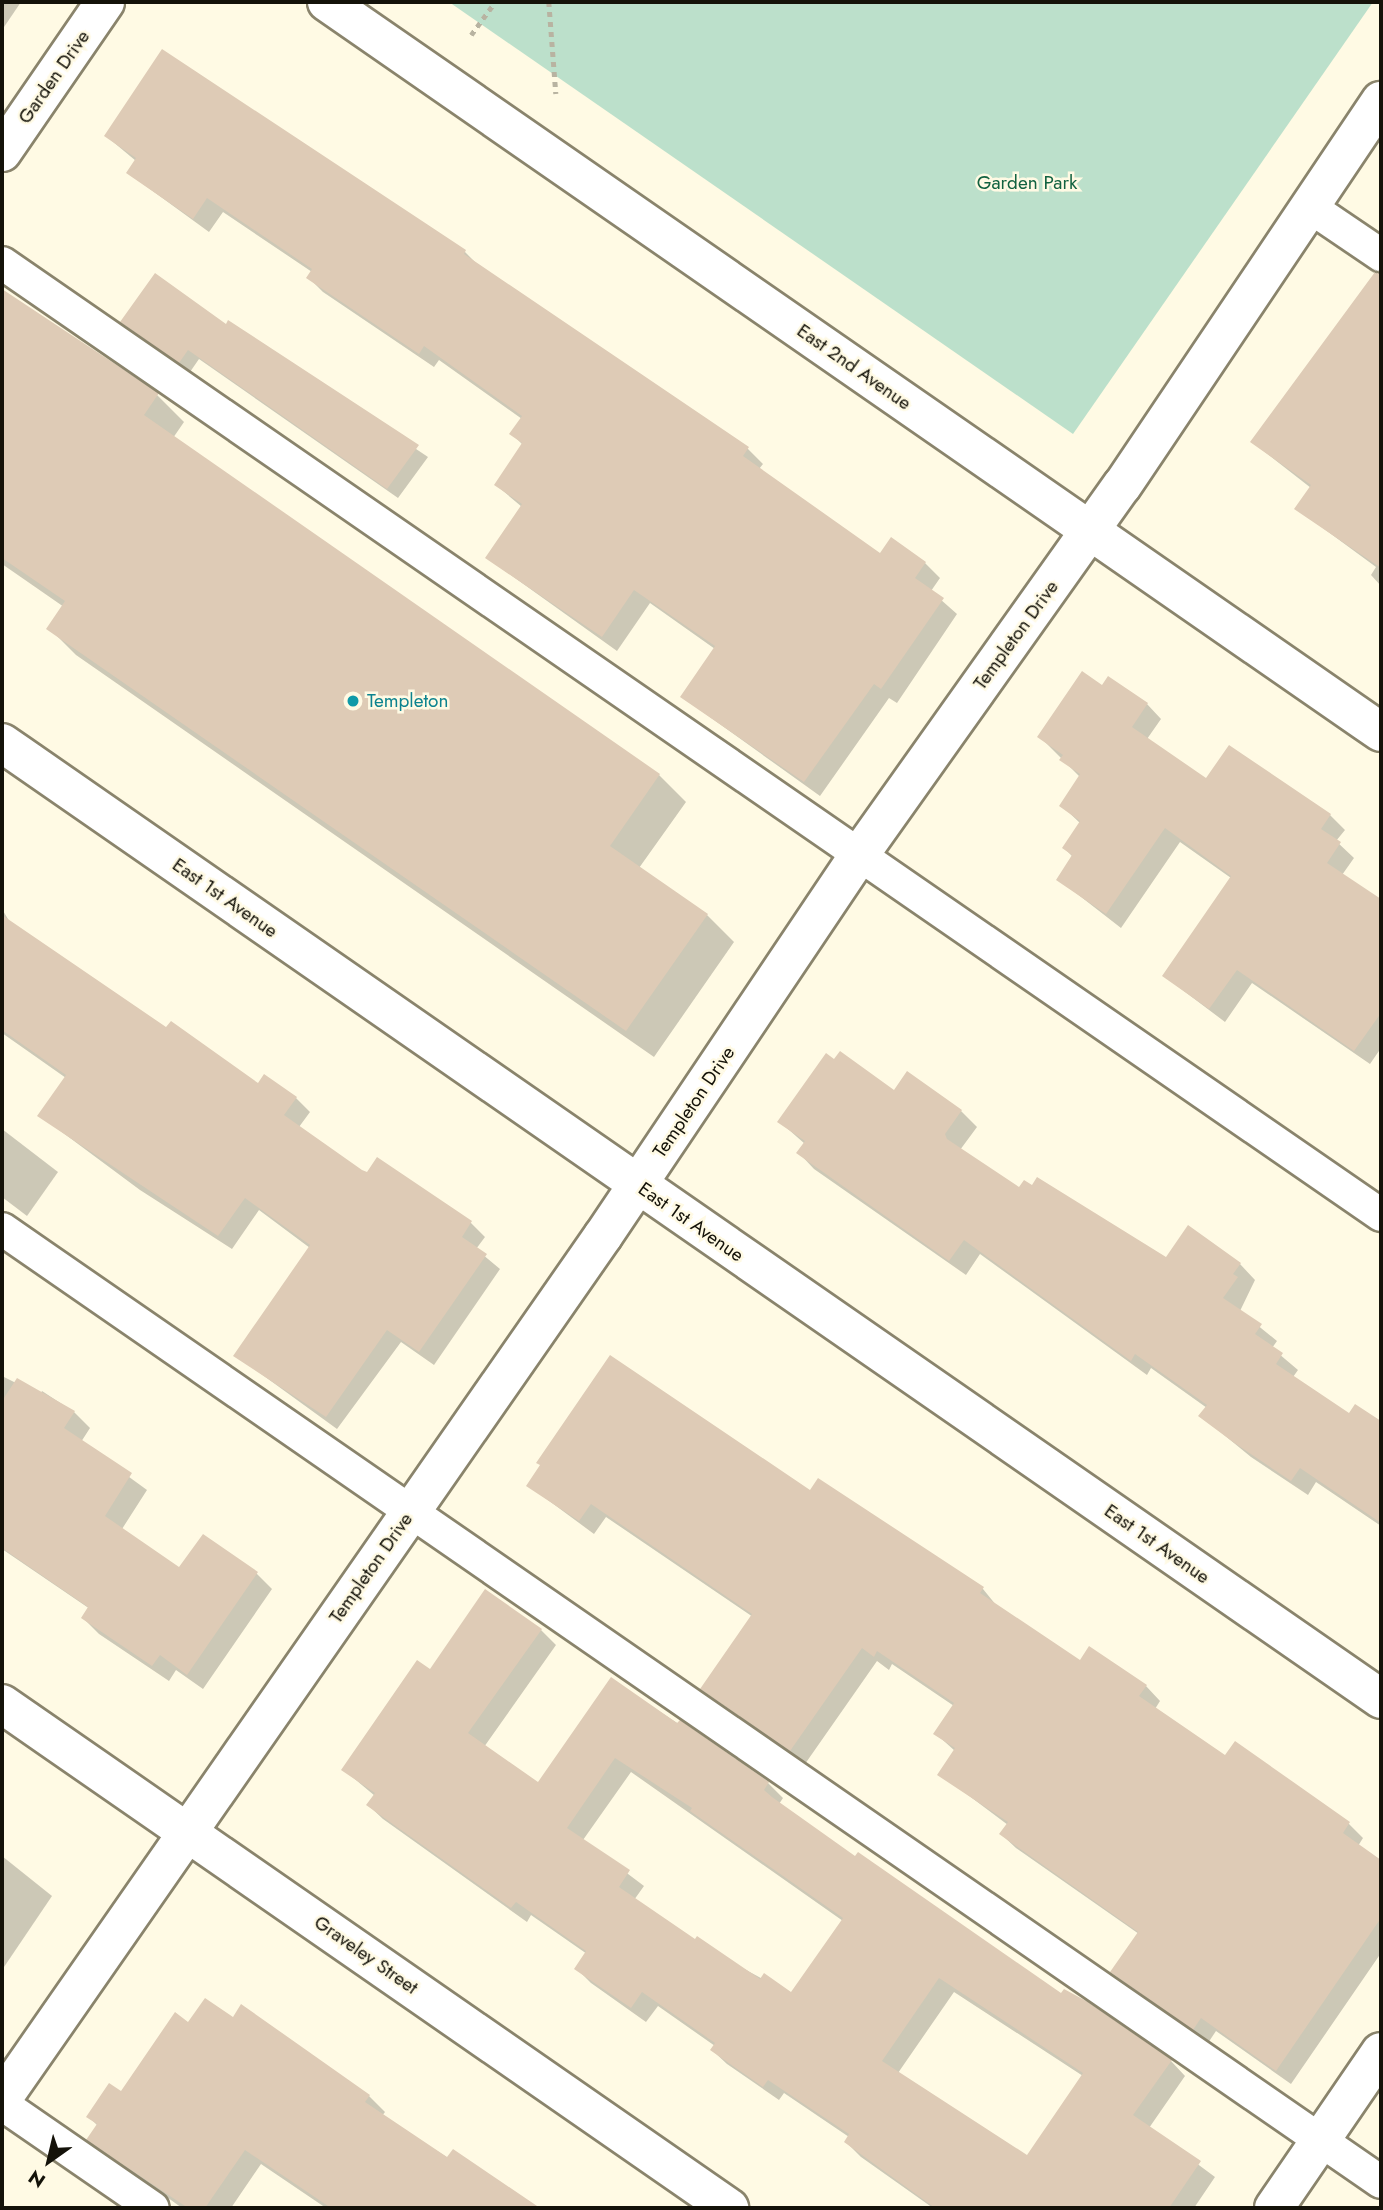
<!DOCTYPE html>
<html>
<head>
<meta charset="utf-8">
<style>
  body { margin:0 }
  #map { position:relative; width:1383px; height:2210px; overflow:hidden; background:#fffae4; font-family:Jost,sans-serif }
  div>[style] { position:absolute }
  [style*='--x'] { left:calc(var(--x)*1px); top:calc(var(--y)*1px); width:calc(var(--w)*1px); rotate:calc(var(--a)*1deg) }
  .green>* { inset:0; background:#bce0cb }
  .shadow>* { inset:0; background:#0003 }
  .building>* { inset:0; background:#decbb6 }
  .path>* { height:4.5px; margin-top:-2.25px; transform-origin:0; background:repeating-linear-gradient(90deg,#b8b3a1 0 5px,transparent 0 10px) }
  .roads { filter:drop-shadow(2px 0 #8a846c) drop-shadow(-2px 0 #8a846c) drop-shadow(0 2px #8a846c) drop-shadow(0 -2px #8a846c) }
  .service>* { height:32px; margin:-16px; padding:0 16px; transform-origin:16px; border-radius:16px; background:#fff }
  .minor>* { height:38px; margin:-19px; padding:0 19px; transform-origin:19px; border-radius:19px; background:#fff }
  .secondary>* { height:38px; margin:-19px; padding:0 19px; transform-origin:19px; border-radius:19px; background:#fff }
  .dots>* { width:19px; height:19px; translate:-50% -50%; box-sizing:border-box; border:4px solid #fffae4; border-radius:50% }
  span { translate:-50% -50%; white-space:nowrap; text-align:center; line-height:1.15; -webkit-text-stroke:5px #fffae4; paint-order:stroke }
  .street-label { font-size:19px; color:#141209 }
  .park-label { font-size:19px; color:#126240 }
  .culture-label { font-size:19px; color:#0d838f }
  .left { translate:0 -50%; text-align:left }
  .frame { position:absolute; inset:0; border:4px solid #141209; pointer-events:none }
  .north { position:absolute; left:14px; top:2126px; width:70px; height:70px; -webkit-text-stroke:5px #fffae4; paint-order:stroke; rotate:214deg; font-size:19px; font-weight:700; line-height:28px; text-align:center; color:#141209 }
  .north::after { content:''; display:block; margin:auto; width:24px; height:32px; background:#141209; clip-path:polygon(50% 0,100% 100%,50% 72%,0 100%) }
</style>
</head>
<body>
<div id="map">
  <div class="green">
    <i style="clip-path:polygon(449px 2px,1373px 2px,1073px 434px)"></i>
  </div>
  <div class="shadow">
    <i style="clip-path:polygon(2px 2px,21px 2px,2px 30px)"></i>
    <i style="clip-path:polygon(163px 52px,465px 252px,480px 267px,748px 449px,763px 464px,759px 469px,881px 556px,925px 563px,940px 578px,931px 591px,957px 614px,897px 703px,889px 698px,820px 796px,682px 697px,715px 649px,650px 603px,617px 651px,487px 558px,522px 507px,496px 485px,523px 445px,512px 434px,522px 419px,439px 360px,434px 367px,323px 292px,308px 277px,312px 272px,223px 212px,209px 232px,128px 173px,136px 161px,106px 136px)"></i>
    <i style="clip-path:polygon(1376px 274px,1381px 274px,1381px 586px,1371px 575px,1376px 567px,1297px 509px,1311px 488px,1252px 442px)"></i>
    <i style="clip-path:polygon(2px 291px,157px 395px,184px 422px,173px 438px,659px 775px,686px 802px,639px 868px,707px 915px,734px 942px,654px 1057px,76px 655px,49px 628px,64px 607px,2px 564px)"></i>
    <i style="clip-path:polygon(122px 322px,226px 326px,228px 323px,428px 457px,398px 498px,199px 359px,190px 372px)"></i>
    <i style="clip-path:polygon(1103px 687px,1147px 704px,1161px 719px,1147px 739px,1207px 781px,1330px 815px,1345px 830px,1336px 841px,1354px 858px,1342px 875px,1381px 901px,1381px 1048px,1370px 1064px,1252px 983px,1225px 1022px,1164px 976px,1231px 878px,1180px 842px,1121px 928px,1058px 879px,1073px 857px,1064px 848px,1081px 824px,1061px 805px,1080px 777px,1040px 737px)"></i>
    <i style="clip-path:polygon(2px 909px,11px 924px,167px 1030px,259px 1085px,296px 1098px,310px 1112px,299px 1127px,361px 1172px,471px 1223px,485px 1237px,476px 1249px,500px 1269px,434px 1365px,401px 1342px,337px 1429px,235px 1355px,310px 1248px,259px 1210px,232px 1249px,140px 1190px,39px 1115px,66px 1078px,2px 1033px)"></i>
    <i style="clip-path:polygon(895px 1092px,961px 1111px,977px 1127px,960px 1150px,1019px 1189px,1167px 1259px,1240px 1264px,1255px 1280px,1240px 1311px,1277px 1341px,1272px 1348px,1298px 1370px,1293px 1377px,1349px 1415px,1356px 1406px,1381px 1423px,1381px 1526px,1316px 1482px,1308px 1495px,1251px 1457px,1201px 1416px,1207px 1408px,1151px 1368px,1147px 1375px,980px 1254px,966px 1275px,814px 1169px,799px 1153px,805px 1144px,780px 1122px)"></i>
    <i style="clip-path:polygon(2px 1129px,58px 1172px,27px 1216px,2px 1197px)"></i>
    <i style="clip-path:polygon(2px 1376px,40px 1395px,42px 1391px,74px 1412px,90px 1428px,81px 1442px,147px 1490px,122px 1529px,179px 1569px,256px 1573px,272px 1589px,203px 1689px,176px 1670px,169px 1681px,99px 1634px,83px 1618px,90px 1609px,2px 1549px)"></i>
    <i style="clip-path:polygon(819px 1481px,983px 1589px,996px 1605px,1080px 1662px,1146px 1686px,1160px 1701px,1155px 1709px,1226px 1758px,1349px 1824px,1363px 1838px,1358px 1846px,1381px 1862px,1381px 1953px,1291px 2084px,1216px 2031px,1208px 2043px,1112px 1972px,1139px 1934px,1016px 1848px,1001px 1834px,1008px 1825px,940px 1774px,955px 1751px,935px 1733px,954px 1706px,892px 1664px,889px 1670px,877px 1661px,805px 1764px,703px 1689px,753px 1617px,606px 1517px,594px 1534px,529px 1486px,811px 1492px)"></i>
    <i style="clip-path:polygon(evenodd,541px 1630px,556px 1645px,484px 1747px,538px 1784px,612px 1680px,768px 1783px,783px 1798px,779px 1804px,855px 1858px,1062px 1996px,1171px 2061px,1185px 2076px,1149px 2128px,1215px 2177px,1194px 2208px,933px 2208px,861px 2157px,846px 2142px,849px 2137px,784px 2093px,779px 2100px,727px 2064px,712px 2050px,715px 2046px,658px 2006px,646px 2022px,591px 1983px,576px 1968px,587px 1954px,531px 1915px,527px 1922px,383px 1819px,368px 1805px,375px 1796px,344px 1770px,431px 1671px,541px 1630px,631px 1772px,843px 1921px,792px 1995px,695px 1942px,634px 1900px,644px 1886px,583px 1840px,631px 1772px,541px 1630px,954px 1992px,1083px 2076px,1027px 2157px,898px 2073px,954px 1992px)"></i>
    <i style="clip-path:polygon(2px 1856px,52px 1896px,2px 1970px)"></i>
    <i style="clip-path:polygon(242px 2006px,369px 2096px,385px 2112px,382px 2116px,527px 2208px,326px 2208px,261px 2164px,231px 2208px,182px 2208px,88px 2140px,98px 2126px,88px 2116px,121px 2093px,189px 2024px,233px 2019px)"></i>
  </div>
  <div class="building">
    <i style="clip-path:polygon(162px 49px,466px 250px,464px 254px,749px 447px,743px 456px,880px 553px,891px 537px,926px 562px,915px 578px,944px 598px,881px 689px,874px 684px,804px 782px,680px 697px,715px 646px,634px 590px,602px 637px,485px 558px,522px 504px,494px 485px,522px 443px,509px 434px,522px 416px,424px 346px,419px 354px,306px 278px,312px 269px,207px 198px,193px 219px,126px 173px,136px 158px,104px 136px)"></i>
    <i style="clip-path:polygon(1375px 272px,1381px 273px,1381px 568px,1294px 509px,1311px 485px,1250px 442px)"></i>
    <i style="clip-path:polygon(155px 273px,226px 324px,228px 320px,419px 445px,387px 489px,188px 350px,179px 363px,120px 322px)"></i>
    <i style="clip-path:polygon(2px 289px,159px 393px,144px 415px,660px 774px,610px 846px,708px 914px,626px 1031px,46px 629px,65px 601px,2px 558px)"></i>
    <i style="clip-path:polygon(1082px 671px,1102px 685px,1108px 676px,1148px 703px,1132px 727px,1206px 778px,1229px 745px,1331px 814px,1321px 829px,1341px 842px,1327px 863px,1381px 899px,1381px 1013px,1354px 1051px,1237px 970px,1209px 1009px,1162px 976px,1231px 876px,1165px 828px,1106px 914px,1056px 880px,1072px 855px,1062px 848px,1080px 821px,1059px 806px,1080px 774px,1059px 760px,1063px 755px,1037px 737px)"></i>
    <i style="clip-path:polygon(2px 915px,166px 1027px,171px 1021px,258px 1083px,264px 1074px,297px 1097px,284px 1115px,362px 1170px,367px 1172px,377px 1157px,472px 1221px,462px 1237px,487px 1254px,419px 1352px,387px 1330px,326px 1417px,233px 1356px,310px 1245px,245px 1198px,218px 1236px,37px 1116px,66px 1075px,2px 1030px)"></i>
    <i style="clip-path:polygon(840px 1051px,894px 1090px,907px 1071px,962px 1110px,945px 1134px,947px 1139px,1019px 1187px,1024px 1180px,1032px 1185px,1037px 1177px,1166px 1257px,1188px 1225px,1241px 1263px,1233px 1274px,1238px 1277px,1223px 1298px,1262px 1324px,1255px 1334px,1283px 1353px,1276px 1364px,1349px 1413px,1355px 1404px,1381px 1421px,1381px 1523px,1300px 1468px,1291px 1481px,1233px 1442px,1198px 1416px,1207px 1405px,1135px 1354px,1131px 1361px,964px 1240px,949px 1261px,796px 1153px,805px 1141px,777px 1122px,826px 1053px,834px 1059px)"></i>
    <i style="clip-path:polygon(610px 1355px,810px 1490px,818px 1478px,984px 1587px,980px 1593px,1080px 1660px,1089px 1646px,1147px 1685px,1139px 1696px,1225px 1755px,1235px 1741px,1350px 1822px,1343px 1833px,1381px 1860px,1381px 1918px,1276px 2071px,1201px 2018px,1193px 2030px,1110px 1972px,1138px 1932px,999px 1834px,1008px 1822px,937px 1775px,955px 1748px,933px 1734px,954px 1703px,877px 1651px,874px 1657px,862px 1648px,790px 1751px,700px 1689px,752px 1614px,591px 1504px,579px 1521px,526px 1486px,540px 1465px,536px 1463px)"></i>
    <i style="clip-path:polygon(17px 1378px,75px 1411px,64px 1428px,132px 1473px,105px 1516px,179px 1567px,203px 1534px,258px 1572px,187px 1675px,160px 1655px,152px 1666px,81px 1618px,88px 1607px,2px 1548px,2px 1401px)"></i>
    <i style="clip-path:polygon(evenodd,485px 1589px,542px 1629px,468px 1733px,538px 1782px,611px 1677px,677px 1723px,680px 1720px,769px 1782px,764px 1790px,772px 1797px,855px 1856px,858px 1852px,1061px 1993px,1064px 1989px,1088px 2002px,1172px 2060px,1133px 2115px,1201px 2161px,1169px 2208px,935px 2208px,844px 2142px,849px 2134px,768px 2080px,763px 2087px,710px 2050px,715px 2043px,642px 1992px,631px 2008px,574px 1969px,586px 1951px,516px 1902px,511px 1908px,366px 1805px,375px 1793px,341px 1770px,417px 1660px,430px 1669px,485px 1589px,615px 1758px,692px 1808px,690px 1811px,843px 1918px,791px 1992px,764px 1973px,760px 1979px,697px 1936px,695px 1939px,619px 1887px,630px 1870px,567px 1828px,615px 1758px,485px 1589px,939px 1978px,1083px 2073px,1027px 2155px,882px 2061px,939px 1978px)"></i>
    <i style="clip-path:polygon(205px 1998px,233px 2017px,241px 2004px,370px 2095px,365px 2102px,447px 2157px,453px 2149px,540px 2208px,331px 2208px,245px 2150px,205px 2208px,188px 2208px,86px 2140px,97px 2124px,86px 2117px,109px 2083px,121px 2091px,175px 2012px,188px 2022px)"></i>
  </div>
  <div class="path">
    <i style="--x:549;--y:2;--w:92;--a:85.6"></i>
    <i style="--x:471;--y:35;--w:41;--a:-54"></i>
  </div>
  <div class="roads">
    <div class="service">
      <i style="--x:1310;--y:207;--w:86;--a:34.1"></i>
      <i style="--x:2;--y:263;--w:1676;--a:34.62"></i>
      <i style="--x:2;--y:1229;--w:1676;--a:34.65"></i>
      <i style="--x:2;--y:2104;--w:183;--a:34.6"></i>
    </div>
    <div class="minor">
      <i style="--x:327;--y:2;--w:1282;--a:34.71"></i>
      <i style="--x:2;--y:152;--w:182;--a:-55.5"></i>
      <i style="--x:2;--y:1704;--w:885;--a:34.73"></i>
      <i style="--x:2;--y:2099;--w:1052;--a:-55.15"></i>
      <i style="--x:603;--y:1236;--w:460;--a:-56.1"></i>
      <i style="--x:860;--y:854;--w:452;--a:-54.6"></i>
      <i style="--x:1122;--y:486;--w:464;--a:-56.1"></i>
      <i style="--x:1274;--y:2208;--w:189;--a:-55.6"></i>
    </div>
    <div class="secondary">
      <i style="--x:2;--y:743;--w:1678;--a:34.73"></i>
    </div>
  </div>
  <div class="dots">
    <i style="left:353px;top:701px;background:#0f9aa8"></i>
  </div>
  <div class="street-label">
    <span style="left:54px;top:77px;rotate:-55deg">Garden Drive</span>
    <span style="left:854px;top:367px;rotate:35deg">East 2nd Avenue</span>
    <span style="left:1016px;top:635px;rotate:-54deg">Templeton Drive</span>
    <span style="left:225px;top:898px;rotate:35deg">East 1st Avenue</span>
    <span style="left:694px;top:1102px;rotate:-56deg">Templeton Drive</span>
    <span style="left:691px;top:1222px;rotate:35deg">East 1st Avenue</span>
    <span style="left:1157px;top:1544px;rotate:35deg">East 1st Avenue</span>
    <span style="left:371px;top:1568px;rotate:-55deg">Templeton Drive</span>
    <span style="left:366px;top:1955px;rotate:35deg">Graveley Street</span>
  </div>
  <div class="park-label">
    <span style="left:1027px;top:183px">Garden Park</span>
  </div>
  <div class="culture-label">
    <span class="left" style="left:367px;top:701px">Templeton</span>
  </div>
  <div class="frame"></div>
  <div class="north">N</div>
</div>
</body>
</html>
